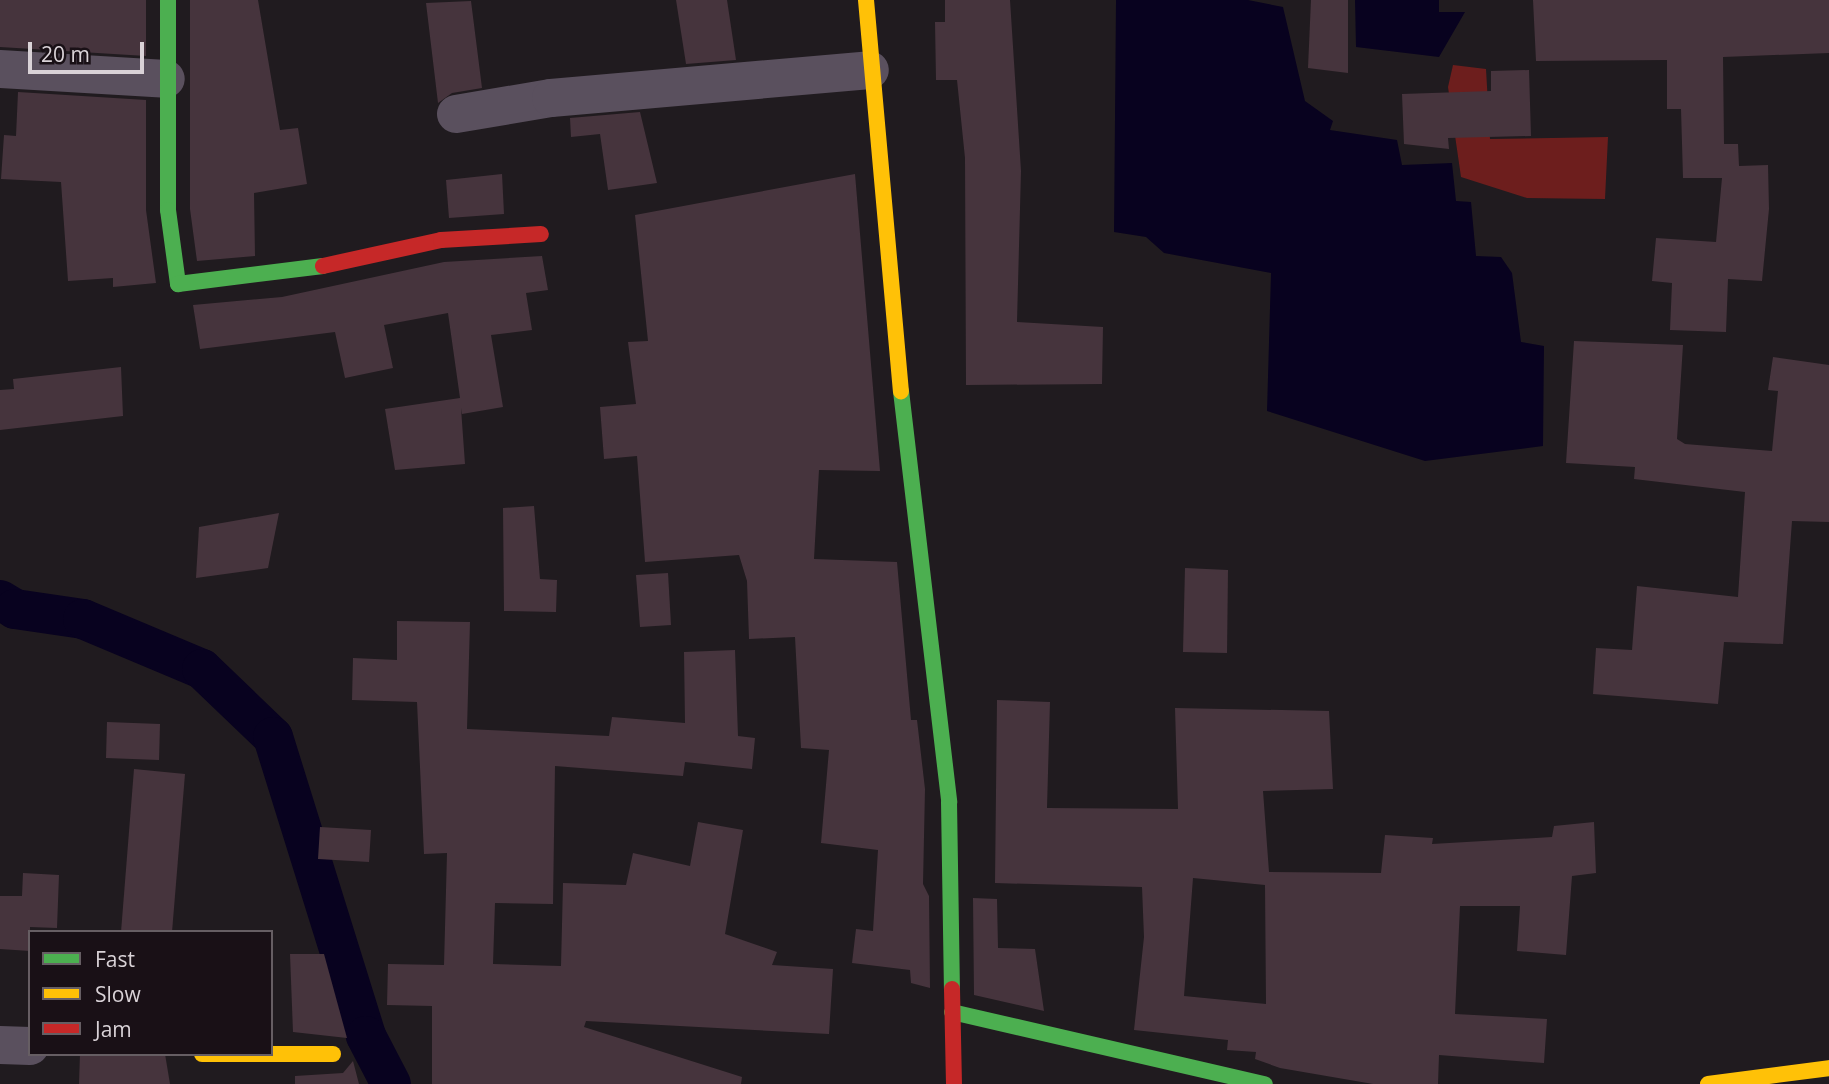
<!DOCTYPE html>
<html>
<head>
<meta charset="utf-8">
<style>
  body { margin:0 }
  #map { position:relative; width:1829px; height:1084px; overflow:hidden; background:#201b1f; font-family:"Open Sans",sans-serif }
  div>[style] { position:absolute }
  [style*='--x'] { left:calc(var(--x)*1px); top:calc(var(--y)*1px); width:calc(var(--w)*1px); rotate:calc(var(--a)*1deg) }
  .forest>* { inset:0; background:#6d1e1d }
  .water>* { inset:0; background:#08021f }
  .canal>* { height:40px; margin:-20px; padding:0 20px; transform-origin:20px; border-radius:20px; background:#08021f }
  .building>* { inset:0; background:#46343d }
  .street>* { height:38px; margin:-19px; padding:0 19px; transform-origin:19px; border-radius:19px; background:#5a505e }
  .fast>* { height:16px; margin:-8px; padding:0 8px; transform-origin:8px; border-radius:8px; background:#4caf50 }
  .slow>* { height:16px; margin:-8px; padding:0 8px; transform-origin:8px; border-radius:8px; background:#ffc107 }
  .jam>* { height:16px; margin:-8px; padding:0 8px; transform-origin:8px; border-radius:8px; background:#c62828 }
  span { translate:-50% -50%; white-space:nowrap; text-align:center; line-height:1.15; -webkit-text-stroke:6px #191016; paint-order:stroke }
  .legend { position:absolute; left:28px; top:930px; width:245px; height:126px; box-sizing:border-box; background:#191016; border:2px solid #665e63; margin:0; padding:9px 12px; list-style:none; font-size:21px; color:#d9d2d7 }
  .legend li { display:flex; align-items:center; gap:14px; height:35px }
  .legend b { width:35px; border:2px solid #665e63 }
  .scale { position:absolute; left:28px; top:42px; width:116px; height:32px; box-sizing:border-box; border:4px solid #d9d2d7; border-top:0; padding-left:9px; font-size:21px; line-height:24px; white-space:nowrap; color:#d9d2d7; -webkit-text-stroke:5px #191016; paint-order:stroke }
</style>
</head>
<body>
<div id="map">
  <div class="forest">
    <i style="clip-path:polygon(1453px 65px,1486px 69px,1490px 139px,1608px 137px,1605px 199px,1527px 198px,1461px 177px,1448px 87px)"></i>
  </div>
  <div class="water">
    <i style="clip-path:polygon(1116px 0,1248px 0,1283px 7px,1305px 101px,1333px 121px,1330px 130px,1397px 140px,1402px 165px,1452px 163px,1456px 201px,1471px 202px,1476px 256px,1501px 257px,1512px 273px,1521px 342px,1544px 346px,1543px 446px,1425px 461px,1267px 411px,1271px 273px,1164px 253px,1146px 237px,1114px 232px)"></i>
    <i style="clip-path:polygon(1355px 0,1439px 0,1439px 12px,1465px 12px,1439px 57px,1356px 47px)"></i>
  </div>
  <div class="canal">
    <i style="--x:0;--y:600;--w:17;--a:31"></i>
    <i style="--x:15;--y:609;--w:69;--a:8.4"></i>
    <i style="--x:83;--y:619;--w:129;--a:22.8"></i>
    <i style="--x:202;--y:669;--w:98;--a:43.8"></i>
    <i style="--x:273;--y:737;--w:313;--a:72.7"></i>
    <i style="--x:366;--y:1036;--w:54;--a:62.5"></i>
  </div>
  <div class="building">
    <i style="clip-path:polygon(0 0,146px 0,146px 56px,0 47px)"></i>
    <i style="clip-path:polygon(190px 0,258px 0,280px 130px,298px 128px,307px 184px,254px 193px,255px 256px,197px 261px,190px 209px)"></i>
    <i style="clip-path:polygon(676px 0,727px 0,736px 60px,686px 64px)"></i>
    <i style="clip-path:polygon(945px 0,1010px 0,1021px 171px,1017px 322px,1103px 327px,1102px 384px,966px 385px,965px 158px,957px 80px,936px 80px,935px 22px,945px 22px)"></i>
    <i style="clip-path:polygon(1311px 0,1348px 0,1348px 73px,1308px 68px)"></i>
    <i style="clip-path:polygon(1533px 0,1829px 0,1829px 53px,1723px 57px,1724px 144px,1738px 144px,1739px 166px,1768px 165px,1769px 209px,1762px 281px,1728px 279px,1726px 332px,1670px 330px,1672px 283px,1652px 281px,1656px 238px,1716px 242px,1722px 178px,1683px 178px,1681px 109px,1667px 109px,1667px 60px,1536px 61px)"></i>
    <i style="clip-path:polygon(471px 1px,482px 88px,452px 93px,438px 103px,426px 3px)"></i>
    <i style="clip-path:polygon(1529px 70px,1531px 136px,1448px 138px,1449px 149px,1404px 144px,1402px 94px,1491px 91px,1491px 71px)"></i>
    <i style="clip-path:polygon(18px 92px,146px 100px,146px 210px,156px 283px,113px 287px,113px 278px,68px 281px,61px 182px,1px 179px,4px 135px,16px 136px)"></i>
    <i style="clip-path:polygon(640px 112px,657px 183px,608px 190px,600px 134px,571px 137px,570px 118px)"></i>
    <i style="clip-path:polygon(502px 174px,504px 214px,449px 218px,446px 180px)"></i>
    <i style="clip-path:polygon(855px 174px,880px 471px,819px 470px,814px 559px,897px 562px,911px 720px,917px 720px,925px 789px,923px 884px,929px 896px,930px 988px,911px 983px,910px 970px,852px 963px,856px 929px,873px 931px,878px 850px,821px 843px,829px 750px,801px 748px,795px 637px,749px 639px,747px 581px,739px 555px,645px 562px,637px 456px,604px 459px,600px 407px,636px 404px,628px 342px,648px 341px,635px 215px)"></i>
    <i style="clip-path:polygon(542px 256px,548px 290px,526px 293px,532px 330px,491px 335px,503px 407px,462px 414px,461px 408px,465px 464px,395px 470px,385px 409px,460px 398px,448px 313px,384px 325px,393px 368px,345px 378px,335px 332px,200px 349px,193px 305px,282px 297px,444px 262px)"></i>
    <i style="clip-path:polygon(1574px 341px,1683px 345px,1677px 439px,1685px 444px,1772px 451px,1778px 391px,1768px 390px,1773px 357px,1829px 365px,1829px 522px,1792px 521px,1783px 644px,1724px 642px,1718px 704px,1593px 694px,1596px 648px,1632px 650px,1637px 586px,1738px 597px,1745px 492px,1634px 479px,1635px 467px,1566px 463px)"></i>
    <i style="clip-path:polygon(121px 367px,123px 416px,0 430px,0 390px,14px 389px,13px 379px)"></i>
    <i style="clip-path:polygon(534px 506px,540px 579px,557px 580px,556px 612px,504px 611px,503px 508px)"></i>
    <i style="clip-path:polygon(279px 513px,268px 568px,196px 578px,199px 527px)"></i>
    <i style="clip-path:polygon(1185px 568px,1228px 570px,1227px 653px,1183px 652px)"></i>
    <i style="clip-path:polygon(668px 573px,671px 625px,640px 627px,636px 575px)"></i>
    <i style="clip-path:polygon(397px 621px,470px 622px,467px 729px,609px 736px,612px 717px,685px 723px,684px 652px,735px 650px,738px 736px,755px 738px,752px 769px,685px 762px,683px 776px,555px 766px,553px 904px,495px 903px,493px 964px,561px 966px,563px 883px,626px 885px,633px 853px,690px 866px,698px 822px,743px 830px,725px 934px,777px 952px,772px 965px,833px 969px,829px 1034px,586px 1021px,584px 1027px,742px 1077px,741px 1084px,432px 1084px,432px 1006px,387px 1005px,388px 964px,444px 965px,447px 853px,424px 854px,417px 702px,352px 700px,353px 658px,397px 660px)"></i>
    <i style="clip-path:polygon(evenodd,997px 700px,1050px 702px,1047px 808px,1178px 809px,1175px 708px,1329px 711px,1333px 789px,1263px 791px,1269px 872px,1381px 873px,1385px 835px,1433px 838px,1432px 844px,1552px 837px,1554px 826px,1594px 822px,1596px 873px,1572px 876px,1566px 955px,1517px 951px,1520px 906px,1460px 906px,1455px 1014px,1547px 1019px,1544px 1063px,1439px 1055px,1438px 1084px,1373px 1084px,1280px 1068px,1255px 1059px,1256px 1052px,1227px 1050px,1228px 1040px,1134px 1030px,1144px 937px,1142px 887px,995px 883px,997px 700px,1193px 878px,1265px 885px,1266px 1004px,1184px 996px,1193px 878px)"></i>
    <i style="clip-path:polygon(107px 722px,160px 724px,159px 760px,106px 758px)"></i>
    <i style="clip-path:polygon(134px 769px,185px 774px,172px 932px,121px 932px)"></i>
    <i style="clip-path:polygon(320px 827px,371px 830px,369px 862px,318px 859px)"></i>
    <i style="clip-path:polygon(23px 873px,59px 875px,57px 928px,30px 927px,30px 951px,0 949px,0 896px,22px 896px)"></i>
    <i style="clip-path:polygon(973px 898px,997px 899px,998px 948px,1035px 949px,1044px 1011px,974px 995px)"></i>
    <i style="clip-path:polygon(290px 954px,324px 954px,347px 1038px,293px 1032px)"></i>
    <i style="clip-path:polygon(80px 1054px,165px 1054px,170px 1084px,79px 1084px)"></i>
    <i style="clip-path:polygon(353px 1061px,359px 1084px,295px 1084px,295px 1076px,343px 1073px)"></i>
  </div>
  <div class="street">
    <i style="--x:0;--y:69;--w:166;--a:3.4"></i>
    <i style="--x:456;--y:114;--w:96;--a:-9.6"></i>
    <i style="--x:551;--y:98;--w:320;--a:-5"></i>
    <i style="--x:0;--y:1045;--w:30;--a:2"></i>
  </div>
  <div class="fast">
    <i style="--x:168;--y:0;--w:210;--a:90"></i>
    <i style="--x:168;--y:210;--w:75;--a:82.3"></i>
    <i style="--x:178;--y:284;--w:146;--a:-7.1"></i>
    <i style="--x:901;--y:391;--w:414;--a:83.3"></i>
    <i style="--x:949;--y:802;--w:187;--a:89.1"></i>
    <i style="--x:952;--y:1012;--w:321;--a:13"></i>
  </div>
  <div class="slow">
    <i style="--x:866;--y:0;--w:393;--a:84.9"></i>
    <i style="--x:202;--y:1054;--w:131;--a:0"></i>
    <i style="--x:1708;--y:1084;--w:122;--a:-7.5"></i>
  </div>
  <div class="jam">
    <i style="--x:323;--y:266;--w:121;--a:-12.4"></i>
    <i style="--x:441;--y:240;--w:100;--a:-3.4"></i>
    <i style="--x:952;--y:989;--w:95;--a:88.8"></i>
  </div>
  <ul class="legend">
  <li><b style="height:9px;background:#4caf50"></b>Fast</li>
  <li><b style="height:9px;background:#ffc107"></b>Slow</li>
  <li><b style="height:9px;background:#c62828"></b>Jam</li>
  </ul>
  <div class="scale">20 m</div>
</div>
</body>
</html>
